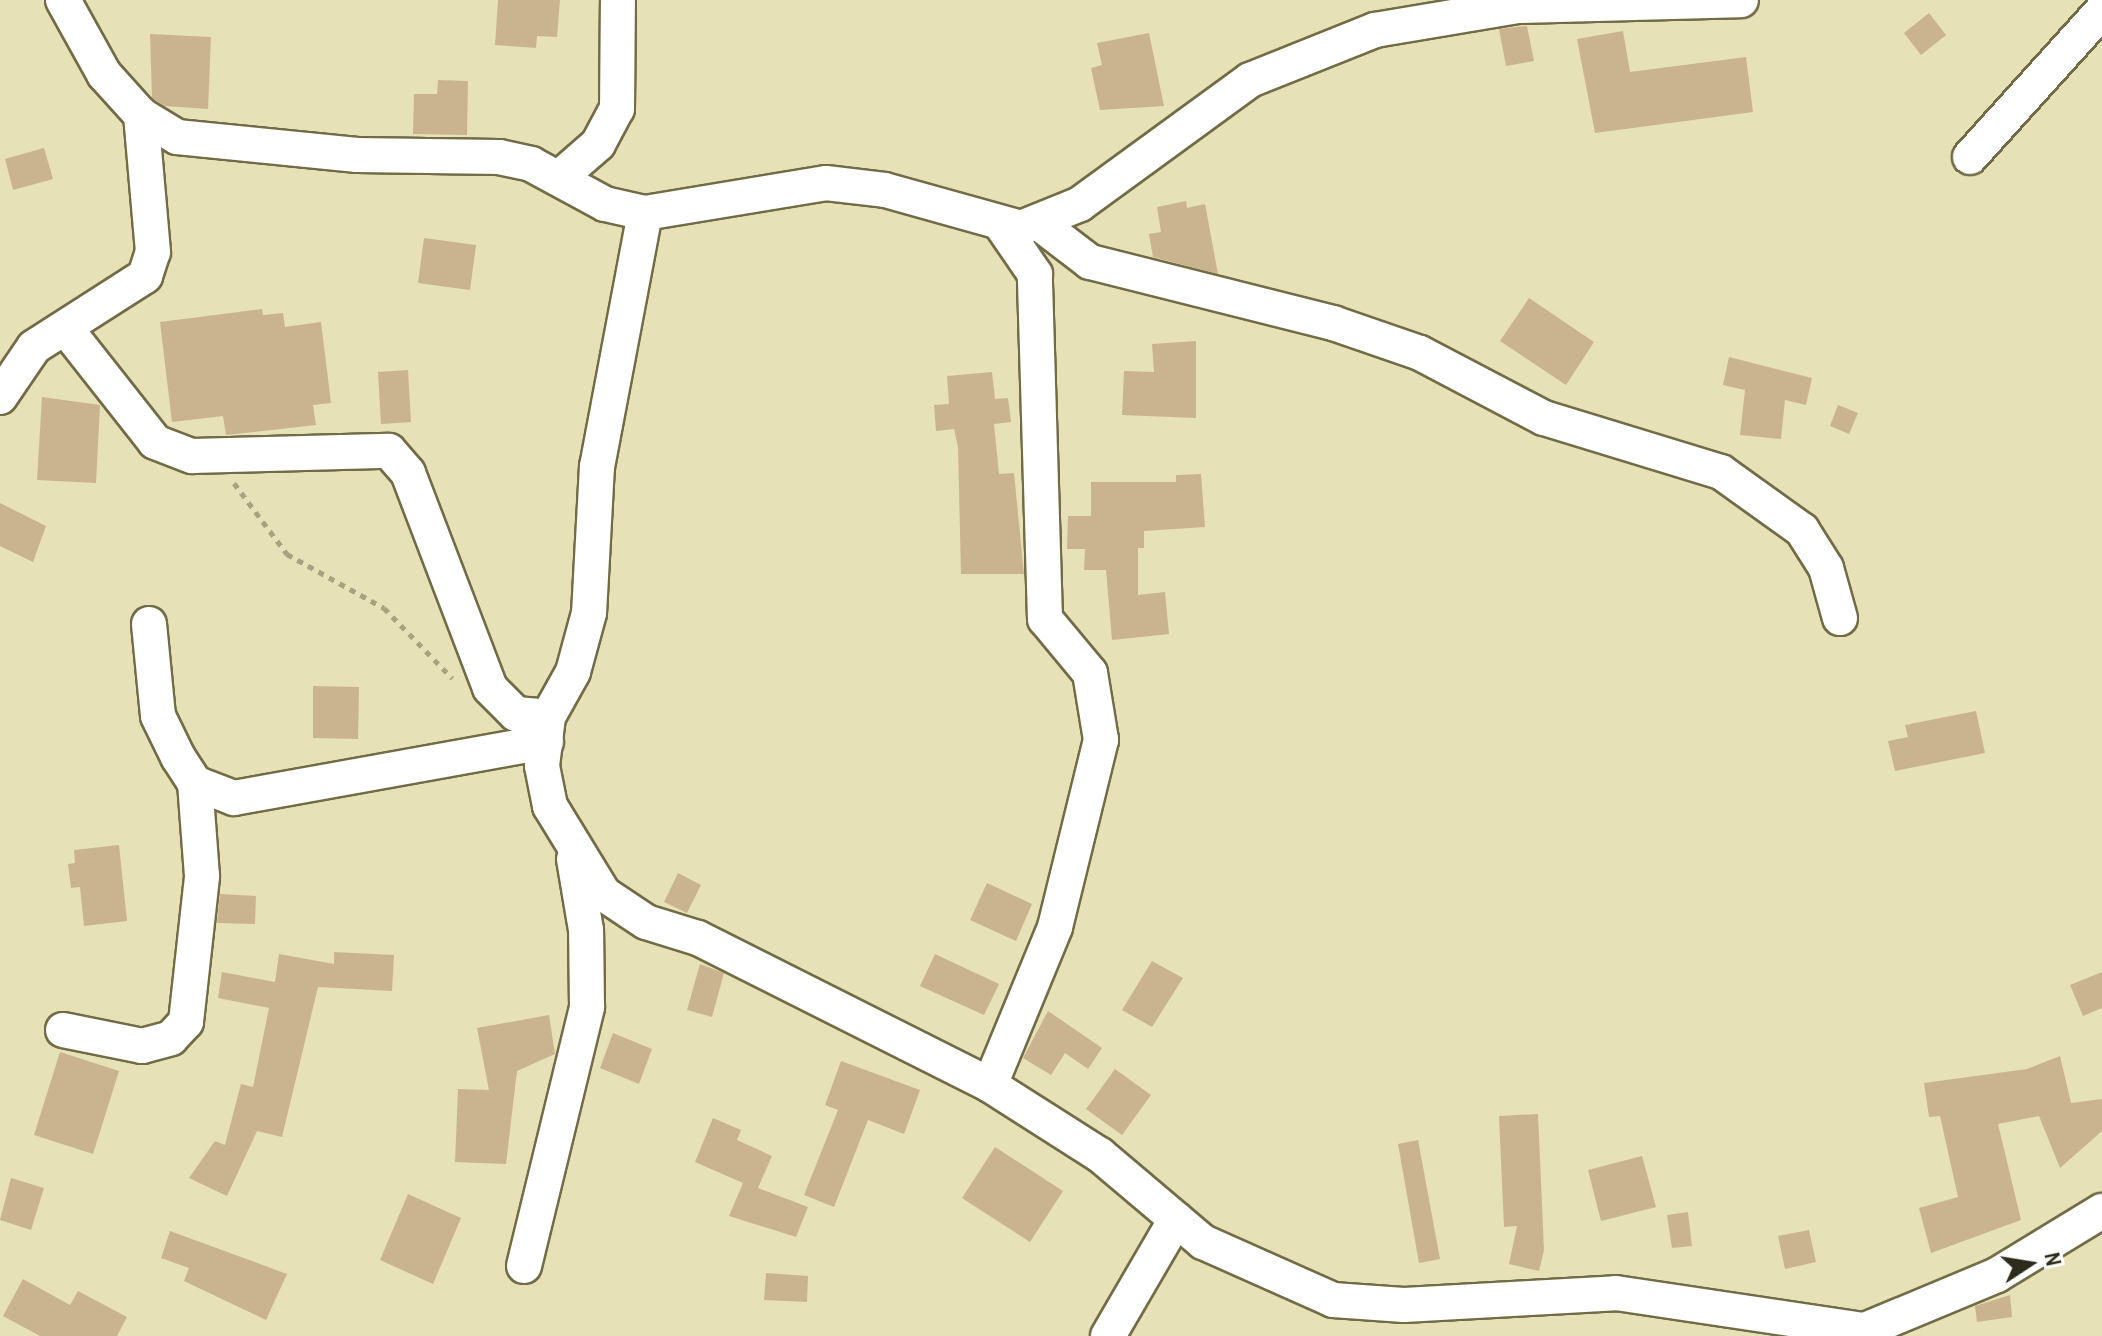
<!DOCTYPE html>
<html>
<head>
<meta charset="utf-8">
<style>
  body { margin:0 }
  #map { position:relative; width:2102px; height:1336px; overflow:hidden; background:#e7e1b7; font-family:"Archivo Narrow",sans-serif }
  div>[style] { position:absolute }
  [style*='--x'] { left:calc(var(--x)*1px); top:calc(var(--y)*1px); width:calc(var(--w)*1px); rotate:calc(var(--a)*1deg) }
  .building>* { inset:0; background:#cab490 }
  .path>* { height:5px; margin-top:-2.5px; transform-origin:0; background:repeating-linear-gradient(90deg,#a7a281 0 6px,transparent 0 12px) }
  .roads { filter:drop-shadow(2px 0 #716b46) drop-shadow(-2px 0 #716b46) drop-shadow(0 2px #716b46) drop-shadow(0 -2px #716b46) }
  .minor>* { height:34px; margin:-17px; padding:0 17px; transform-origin:17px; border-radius:17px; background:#fff }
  span { translate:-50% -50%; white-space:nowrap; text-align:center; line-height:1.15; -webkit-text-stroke:6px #fff; paint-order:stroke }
  .north { position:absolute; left:1990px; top:1224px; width:80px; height:80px; -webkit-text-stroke:6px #fff; paint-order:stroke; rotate:78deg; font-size:22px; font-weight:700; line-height:32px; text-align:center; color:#2d2b1b }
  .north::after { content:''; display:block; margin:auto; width:28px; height:36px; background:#2d2b1b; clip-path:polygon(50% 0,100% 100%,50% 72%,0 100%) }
</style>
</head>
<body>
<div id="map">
  <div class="building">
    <i style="clip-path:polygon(498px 0,560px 0,557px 37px,537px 36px,536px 48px,495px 45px)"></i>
    <i style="clip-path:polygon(1929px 13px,1946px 35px,1921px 55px,1904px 33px)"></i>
    <i style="clip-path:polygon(1527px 26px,1534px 61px,1506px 66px,1499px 29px)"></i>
    <i style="clip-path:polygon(1623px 31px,1630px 72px,1746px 57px,1753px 112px,1595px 133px,1577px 39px)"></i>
    <i style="clip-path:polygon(1149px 33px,1164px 106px,1100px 110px,1091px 68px,1102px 65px,1097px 43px)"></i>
    <i style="clip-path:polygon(150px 34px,211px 37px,208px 109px,165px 106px,152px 98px)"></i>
    <i style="clip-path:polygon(438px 80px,468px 81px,467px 135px,413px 134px,414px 94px,437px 94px)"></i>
    <i style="clip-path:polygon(44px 148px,53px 179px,13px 190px,5px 159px)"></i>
    <i style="clip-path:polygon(1186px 201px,1187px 208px,1205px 204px,1218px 274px,1153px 257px,1149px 234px,1161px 232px,1157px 207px)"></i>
    <i style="clip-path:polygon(424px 238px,476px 245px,470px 290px,418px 283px)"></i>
    <i style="clip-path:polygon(1529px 298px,1594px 342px,1566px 385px,1500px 341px)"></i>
    <i style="clip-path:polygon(262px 309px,263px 315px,283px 313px,285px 327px,321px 322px,331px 403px,313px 405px,316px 425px,226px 435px,223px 416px,172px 422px,160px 322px)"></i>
    <i style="clip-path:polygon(1196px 341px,1196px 418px,1122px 415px,1124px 371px,1154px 372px,1152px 344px)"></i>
    <i style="clip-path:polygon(1729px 357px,1812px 378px,1806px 405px,1785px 400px,1781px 439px,1740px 435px,1745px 390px,1723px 385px)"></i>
    <i style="clip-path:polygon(408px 370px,411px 422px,381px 424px,378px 372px)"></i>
    <i style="clip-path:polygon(992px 372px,995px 399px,1008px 398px,1011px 422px,994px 424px,999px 474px,1014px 473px,1024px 574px,961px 574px,958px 447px,954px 429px,936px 431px,934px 405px,949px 404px,947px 376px)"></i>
    <i style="clip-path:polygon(42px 397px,100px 405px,96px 483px,37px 480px)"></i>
    <i style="clip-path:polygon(1838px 405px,1858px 413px,1849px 434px,1830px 426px)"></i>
    <i style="clip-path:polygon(1201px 474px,1205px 527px,1144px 531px,1144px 548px,1138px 548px,1138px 595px,1165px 592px,1169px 634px,1112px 640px,1106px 570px,1084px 570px,1085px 549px,1067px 549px,1068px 516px,1091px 516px,1091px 482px,1176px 482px,1176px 475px)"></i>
    <i style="clip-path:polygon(0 503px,46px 526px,33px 562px,0 546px)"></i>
    <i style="clip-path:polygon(313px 686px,359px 687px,358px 739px,313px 738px)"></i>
    <i style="clip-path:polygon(1976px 711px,1985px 753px,1895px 771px,1888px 741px,1908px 737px,1905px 725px)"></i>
    <i style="clip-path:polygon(119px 845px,127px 921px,84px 926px,80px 887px,71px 888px,68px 864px,75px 863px,74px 850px)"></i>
    <i style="clip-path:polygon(678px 873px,701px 885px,687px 913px,664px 902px)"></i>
    <i style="clip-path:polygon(987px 883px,1032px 904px,1016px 941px,970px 920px)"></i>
    <i style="clip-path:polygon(220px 894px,256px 896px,255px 924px,217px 923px)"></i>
    <i style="clip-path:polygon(334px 952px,394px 955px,392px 991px,318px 987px,282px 1137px,257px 1131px,227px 1196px,189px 1178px,215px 1141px,225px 1145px,241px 1084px,253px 1087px,269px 1008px,218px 998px,222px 972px,275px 982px,279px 954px,334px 964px)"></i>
    <i style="clip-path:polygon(935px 954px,999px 984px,984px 1015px,920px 986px)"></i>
    <i style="clip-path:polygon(1152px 961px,1183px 978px,1152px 1027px,1122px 1010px)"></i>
    <i style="clip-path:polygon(700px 964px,724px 973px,712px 1017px,687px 1010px)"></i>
    <i style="clip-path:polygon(2102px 972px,2102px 1008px,2083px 1016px,2070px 985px)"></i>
    <i style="clip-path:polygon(1048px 1011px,1102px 1048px,1088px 1069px,1065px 1053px,1051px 1075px,1023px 1058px)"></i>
    <i style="clip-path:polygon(549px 1015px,555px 1054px,517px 1071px,506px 1164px,455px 1162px,458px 1089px,489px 1090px,477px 1028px)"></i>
    <i style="clip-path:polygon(613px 1033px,652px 1049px,639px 1084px,600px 1068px)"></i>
    <i style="clip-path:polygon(60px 1052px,119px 1071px,93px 1154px,34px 1135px)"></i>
    <i style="clip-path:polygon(2060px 1056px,2071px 1103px,2102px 1099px,2102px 1131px,2060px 1168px,2039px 1116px,1998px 1124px,2021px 1220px,1931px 1253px,1919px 1208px,1958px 1197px,1940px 1116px,1929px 1117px,1924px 1083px,2027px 1069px)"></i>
    <i style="clip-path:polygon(841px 1061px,920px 1090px,904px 1134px,868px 1120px,834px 1207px,804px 1195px,838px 1110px,825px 1105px)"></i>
    <i style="clip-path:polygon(1115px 1069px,1151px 1095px,1122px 1135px,1086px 1109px)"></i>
    <i style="clip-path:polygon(1538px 1114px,1544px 1250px,1539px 1271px,1509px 1264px,1517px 1226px,1504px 1227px,1499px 1116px)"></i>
    <i style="clip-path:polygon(713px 1118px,741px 1130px,737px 1140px,772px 1156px,758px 1188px,808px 1207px,796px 1237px,729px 1216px,743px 1183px,695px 1162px)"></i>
    <i style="clip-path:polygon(1418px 1140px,1440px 1259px,1419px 1263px,1398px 1144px)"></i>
    <i style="clip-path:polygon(995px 1147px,1063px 1191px,1030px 1242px,962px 1198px)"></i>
    <i style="clip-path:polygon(1642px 1156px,1656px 1207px,1601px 1221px,1588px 1170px)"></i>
    <i style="clip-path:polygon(11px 1178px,44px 1188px,31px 1230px,0 1220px)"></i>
    <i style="clip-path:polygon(408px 1194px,461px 1218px,433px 1284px,380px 1260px)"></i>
    <i style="clip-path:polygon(1688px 1212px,1692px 1246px,1672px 1248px,1667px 1215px)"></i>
    <i style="clip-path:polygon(1809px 1230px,1816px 1262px,1785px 1269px,1778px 1236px)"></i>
    <i style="clip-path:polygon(170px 1231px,287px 1274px,266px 1320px,184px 1281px,189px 1268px,161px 1258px)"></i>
    <i style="clip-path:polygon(766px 1273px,808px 1276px,807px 1302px,764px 1300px)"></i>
    <i style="clip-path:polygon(23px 1279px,70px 1305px,78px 1291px,127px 1317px,117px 1336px,40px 1336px,3px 1316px)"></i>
    <i style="clip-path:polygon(2010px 1295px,2012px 1317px,1977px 1322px,1975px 1306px)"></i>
  </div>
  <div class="path">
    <i style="--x:234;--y:483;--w:89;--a:53.3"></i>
    <i style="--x:287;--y:554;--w:111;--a:29.1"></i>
    <i style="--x:384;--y:608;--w:98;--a:45.8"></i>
  </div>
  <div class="roads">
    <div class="minor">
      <i style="--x:63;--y:0;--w:85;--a:61"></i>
      <i style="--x:104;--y:74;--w:55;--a:47.9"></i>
      <i style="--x:141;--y:115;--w:42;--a:31.4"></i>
      <i style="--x:177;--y:137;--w:181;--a:5.7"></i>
      <i style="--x:357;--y:155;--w:142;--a:0.8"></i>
      <i style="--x:499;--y:157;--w:33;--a:12"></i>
      <i style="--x:531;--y:164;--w:84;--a:28.4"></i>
      <i style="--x:605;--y:204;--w:41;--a:12.7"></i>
      <i style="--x:645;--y:213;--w:183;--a:-9.4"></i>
      <i style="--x:826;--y:183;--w:59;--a:6.8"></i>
      <i style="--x:885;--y:190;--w:141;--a:15.6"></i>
      <i style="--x:1021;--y:228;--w:64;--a:-22.1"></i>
      <i style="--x:1080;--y:204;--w:210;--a:-36.1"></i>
      <i style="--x:1250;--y:80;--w:135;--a:-21.8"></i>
      <i style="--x:1375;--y:30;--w:145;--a:-9.5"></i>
      <i style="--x:1518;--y:6;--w:223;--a:-1.5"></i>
      <i style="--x:1970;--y:157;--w:197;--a:-47.9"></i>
      <i style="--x:559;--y:178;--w:52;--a:-41.1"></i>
      <i style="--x:598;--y:144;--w:40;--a:-62"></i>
      <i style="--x:617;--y:109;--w:109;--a:-89.5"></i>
      <i style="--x:645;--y:213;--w:258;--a:100.7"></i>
      <i style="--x:597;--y:466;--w:147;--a:93.1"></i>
      <i style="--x:589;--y:613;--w:61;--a:105.2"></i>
      <i style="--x:573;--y:672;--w:51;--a:119.1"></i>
      <i style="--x:548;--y:717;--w:49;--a:97"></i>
      <i style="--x:542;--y:766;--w:41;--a:78.7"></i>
      <i style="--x:550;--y:806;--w:103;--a:58.5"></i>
      <i style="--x:604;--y:894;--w:50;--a:33.7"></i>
      <i style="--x:646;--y:922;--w:54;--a:17.1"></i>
      <i style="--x:698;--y:938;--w:327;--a:26.7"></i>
      <i style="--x:990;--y:1085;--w:130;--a:32.5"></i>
      <i style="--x:1100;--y:1155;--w:135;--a:40.2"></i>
      <i style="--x:1203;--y:1242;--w:142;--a:24"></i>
      <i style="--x:1333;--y:1300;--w:71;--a:4"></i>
      <i style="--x:1404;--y:1305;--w:212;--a:-3.2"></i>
      <i style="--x:1616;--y:1293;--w:252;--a:8.5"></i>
      <i style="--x:1865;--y:1330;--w:143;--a:-22.6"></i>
      <i style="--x:1997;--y:1275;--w:123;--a:-31.4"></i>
      <i style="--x:1039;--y:223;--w:64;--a:37.4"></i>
      <i style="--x:1090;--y:262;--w:251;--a:14.1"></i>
      <i style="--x:1333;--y:323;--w:92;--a:19"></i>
      <i style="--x:1420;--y:353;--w:140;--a:27.7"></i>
      <i style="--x:1544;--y:418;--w:185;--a:17"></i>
      <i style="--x:1721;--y:472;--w:100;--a:35.6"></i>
      <i style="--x:1802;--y:530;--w:45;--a:57.7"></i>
      <i style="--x:1826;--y:568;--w:52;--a:74.4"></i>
      <i style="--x:67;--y:330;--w:142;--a:51.8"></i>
      <i style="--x:155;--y:442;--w:40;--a:21"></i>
      <i style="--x:192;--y:456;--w:197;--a:-1.5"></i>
      <i style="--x:389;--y:451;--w:29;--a:49"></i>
      <i style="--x:408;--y:473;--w:230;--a:69.1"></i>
      <i style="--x:490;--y:688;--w:37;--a:45"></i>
      <i style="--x:516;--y:714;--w:32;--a:5"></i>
      <i style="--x:0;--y:397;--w:60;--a:-55.8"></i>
      <i style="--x:34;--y:347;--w:132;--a:-32.6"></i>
      <i style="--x:145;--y:276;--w:25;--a:-72"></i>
      <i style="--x:153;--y:252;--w:138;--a:-95"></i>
      <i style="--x:149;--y:624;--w:92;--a:84.4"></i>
      <i style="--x:158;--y:716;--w:46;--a:64"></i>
      <i style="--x:178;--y:757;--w:31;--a:57"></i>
      <i style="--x:195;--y:783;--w:42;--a:21"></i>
      <i style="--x:234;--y:798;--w:317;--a:-10.2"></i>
      <i style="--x:63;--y:1030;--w:81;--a:11.4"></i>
      <i style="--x:142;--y:1046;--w:30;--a:-15"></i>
      <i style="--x:171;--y:1038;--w:22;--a:-47"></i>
      <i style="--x:186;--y:1022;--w:147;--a:-83.7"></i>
      <i style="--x:202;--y:876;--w:93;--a:-94.3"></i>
      <i style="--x:990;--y:1085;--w:171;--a:-67.6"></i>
      <i style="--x:1055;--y:927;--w:193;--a:-76.2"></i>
      <i style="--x:1101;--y:740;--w:68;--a:-99.3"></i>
      <i style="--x:1090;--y:673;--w:70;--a:-129.8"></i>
      <i style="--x:1045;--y:619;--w:345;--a:-91.7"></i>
      <i style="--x:1035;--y:274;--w:58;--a:-124.5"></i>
      <i style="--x:524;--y:1266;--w:267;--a:-76.3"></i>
      <i style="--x:587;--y:1007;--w:77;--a:-90.7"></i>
      <i style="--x:586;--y:930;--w:72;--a:-99.6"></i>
      <i style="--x:1108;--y:1336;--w:135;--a:-59.8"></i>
    </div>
  </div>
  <div class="north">N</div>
</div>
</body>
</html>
